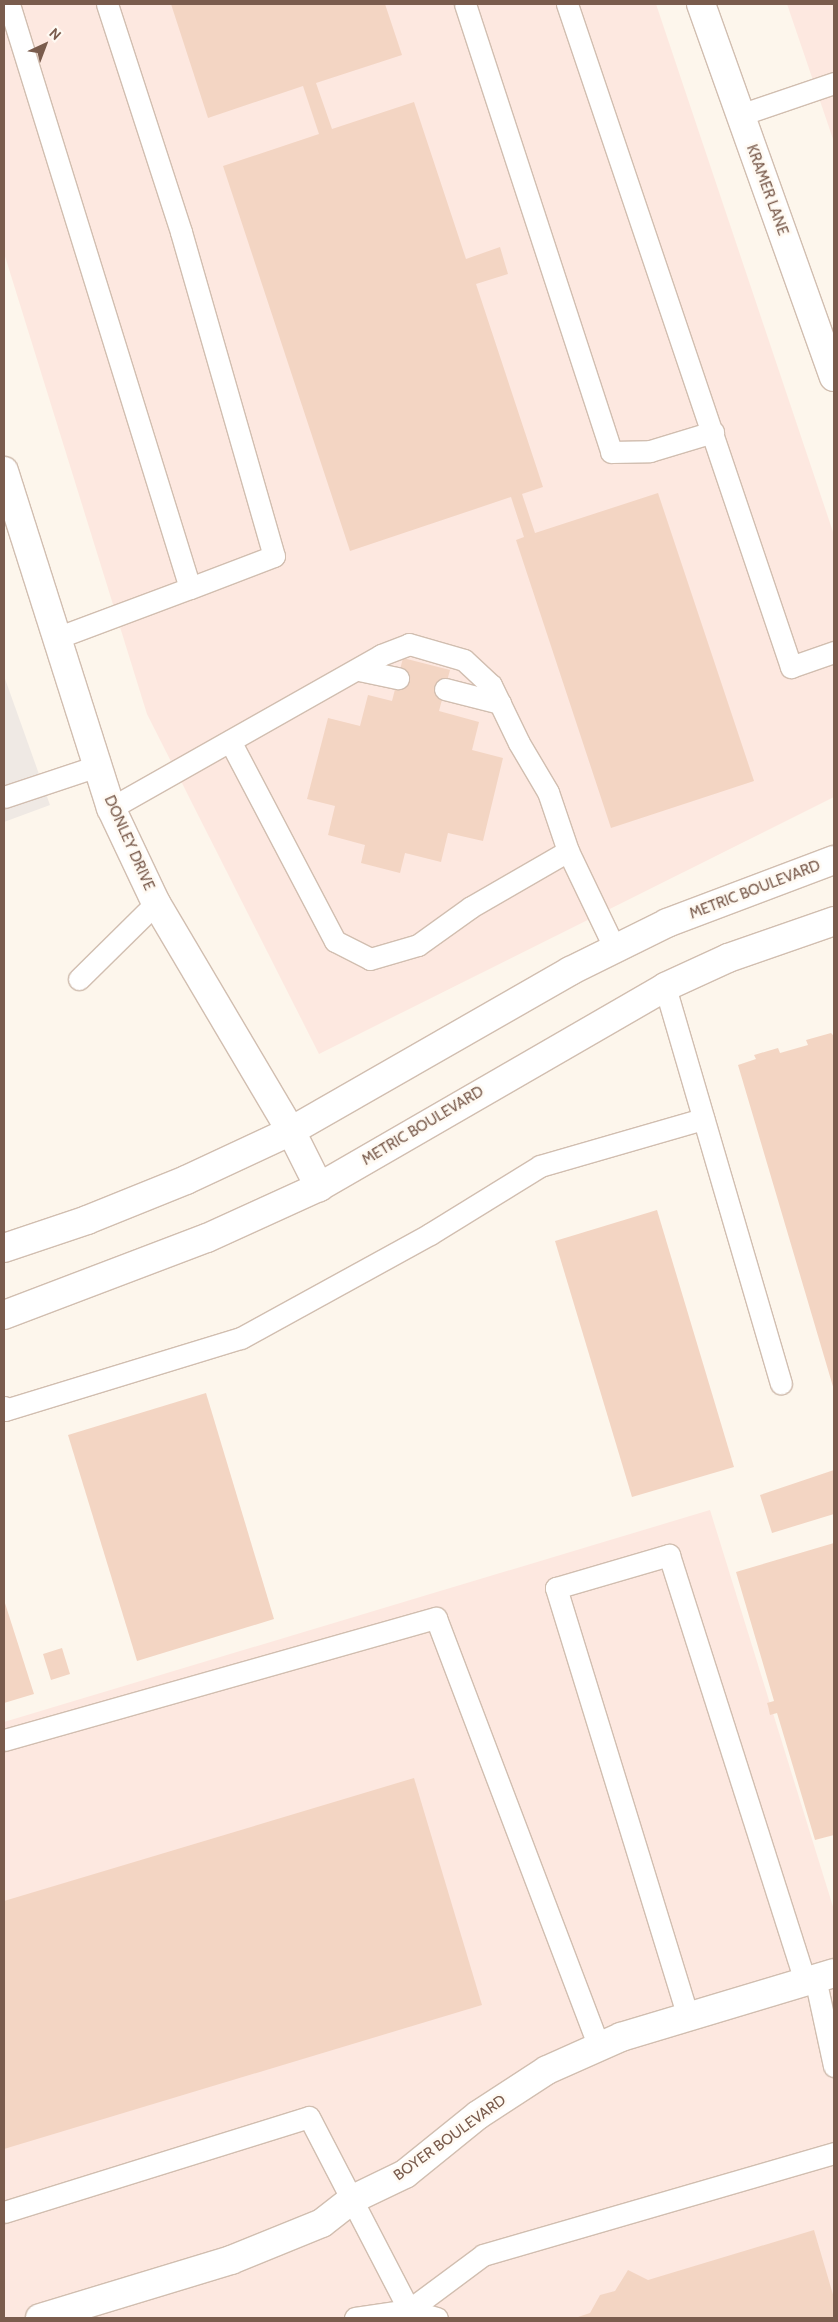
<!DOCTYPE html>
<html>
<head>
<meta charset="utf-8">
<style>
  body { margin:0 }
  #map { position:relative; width:838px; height:2322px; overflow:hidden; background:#fdf6ec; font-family:Cabin,sans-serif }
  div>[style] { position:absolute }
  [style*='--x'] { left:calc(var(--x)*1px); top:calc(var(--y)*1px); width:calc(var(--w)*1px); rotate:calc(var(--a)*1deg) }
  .commercial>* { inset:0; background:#fde8e0 }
  .industrial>* { inset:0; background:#efe9e4 }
  .building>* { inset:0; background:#f3d5c3 }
  .roads { filter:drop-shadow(1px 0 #d1beb0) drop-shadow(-1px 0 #d1beb0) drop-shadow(0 1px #d1beb0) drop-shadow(0 -1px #d1beb0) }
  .lane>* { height:21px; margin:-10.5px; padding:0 10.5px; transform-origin:10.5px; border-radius:10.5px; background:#fff }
  .street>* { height:28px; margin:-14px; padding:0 14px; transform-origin:14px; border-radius:14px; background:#fff }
  .secondary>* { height:28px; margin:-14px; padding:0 14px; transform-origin:14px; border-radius:14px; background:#fff }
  span { translate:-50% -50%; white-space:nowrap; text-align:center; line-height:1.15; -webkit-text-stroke:5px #fffaf3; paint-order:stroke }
  .street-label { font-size:15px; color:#7a5c4d }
  .frame { position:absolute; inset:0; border:5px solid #7a5c4d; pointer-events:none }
  .north { position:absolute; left:20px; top:20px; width:50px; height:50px; -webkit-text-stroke:4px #fffaf3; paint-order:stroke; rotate:43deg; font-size:14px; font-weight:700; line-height:20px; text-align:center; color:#7a5c4d }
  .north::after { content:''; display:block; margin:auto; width:18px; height:22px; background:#7a5c4d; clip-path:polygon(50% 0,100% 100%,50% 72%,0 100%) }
</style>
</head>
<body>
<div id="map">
  <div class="commercial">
    <i style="clip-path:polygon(4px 4px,656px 4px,834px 535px,834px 797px,319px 1054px,147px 714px,4px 253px)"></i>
    <i style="clip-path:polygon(787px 4px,834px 4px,834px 143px,834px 142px)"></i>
    <i style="clip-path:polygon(710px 1510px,834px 1910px,834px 2318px,4px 2318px,4px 1722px)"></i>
  </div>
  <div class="industrial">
    <i style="clip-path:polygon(4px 676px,50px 805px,4px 822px)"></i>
  </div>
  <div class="building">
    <i style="clip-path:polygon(171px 4px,385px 4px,402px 55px,316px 83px,332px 129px,414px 102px,466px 259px,500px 247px,508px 274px,476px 284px,543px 487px,522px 494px,535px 533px,658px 493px,754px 781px,611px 828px,516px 540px,524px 537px,511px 497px,350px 551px,223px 166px,319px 134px,303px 86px,208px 118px)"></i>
    <i style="clip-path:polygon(403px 658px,450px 670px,439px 711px,479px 722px,472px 750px,503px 758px,483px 841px,448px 833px,441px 862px,405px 853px,400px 873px,361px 863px,365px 845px,328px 835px,335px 806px,307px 799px,328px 718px,360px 726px,368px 695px,392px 701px)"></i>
    <i style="clip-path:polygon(831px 1033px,834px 1036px,834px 1390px,738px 1065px,756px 1059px,754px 1055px,778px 1048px,780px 1053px,808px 1045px,806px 1040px)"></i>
    <i style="clip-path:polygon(657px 1210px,734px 1467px,632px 1497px,555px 1241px)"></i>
    <i style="clip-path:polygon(206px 1393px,274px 1619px,137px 1661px,68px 1435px)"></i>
    <i style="clip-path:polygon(834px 1470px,834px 1514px,772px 1533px,760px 1495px)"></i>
    <i style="clip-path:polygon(834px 1543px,834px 1835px,815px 1840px,777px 1713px,770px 1715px,768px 1706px,767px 1703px,774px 1701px,736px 1572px)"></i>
    <i style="clip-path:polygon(4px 1600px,34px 1694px,4px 1703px)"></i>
    <i style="clip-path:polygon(62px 1648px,70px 1674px,51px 1680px,43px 1654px)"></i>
    <i style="clip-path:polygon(414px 1778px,482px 2005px,4px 2149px,4px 1901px)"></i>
    <i style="clip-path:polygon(814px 2230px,834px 2298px,834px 2318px,575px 2318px,590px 2313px,600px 2295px,615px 2291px,628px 2270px,648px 2280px)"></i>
  </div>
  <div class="roads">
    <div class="lane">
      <i style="--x:9;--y:4;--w:611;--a:72.78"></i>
      <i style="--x:190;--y:588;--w:143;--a:159.5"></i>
      <i style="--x:107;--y:4;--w:240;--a:72"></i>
      <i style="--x:181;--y:232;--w:337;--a:74"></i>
      <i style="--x:274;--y:556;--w:90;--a:159.1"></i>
      <i style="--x:465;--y:4;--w:471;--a:71.9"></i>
      <i style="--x:611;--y:452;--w:39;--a:-1"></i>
      <i style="--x:650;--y:451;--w:66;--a:-16.8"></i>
      <i style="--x:567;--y:4;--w:700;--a:71.33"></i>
      <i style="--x:791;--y:667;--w:46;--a:-19.2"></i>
      <i style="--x:740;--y:115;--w:99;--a:-18.8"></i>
      <i style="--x:359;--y:670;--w:40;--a:12"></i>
      <i style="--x:445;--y:689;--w:57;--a:14.3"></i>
      <i style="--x:230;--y:741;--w:226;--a:62.3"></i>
      <i style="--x:335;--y:941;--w:39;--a:27"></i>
      <i style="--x:370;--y:959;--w:50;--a:-16.3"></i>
      <i style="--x:418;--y:945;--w:65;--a:-35.6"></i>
      <i style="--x:471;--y:907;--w:112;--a:-30"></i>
      <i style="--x:4;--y:797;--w:98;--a:-18.4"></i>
      <i style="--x:111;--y:808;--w:310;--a:-29.5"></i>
      <i style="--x:381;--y:655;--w:30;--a:-21"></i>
      <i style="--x:409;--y:644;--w:57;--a:16.2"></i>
      <i style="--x:464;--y:660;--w:37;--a:43"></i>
      <i style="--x:491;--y:685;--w:64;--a:64.2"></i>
      <i style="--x:519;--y:743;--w:57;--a:59.4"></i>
      <i style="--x:548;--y:792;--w:62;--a:71.3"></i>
      <i style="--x:568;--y:851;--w:109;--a:64.4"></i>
      <i style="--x:79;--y:979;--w:108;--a:-44.6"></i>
      <i style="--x:665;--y:987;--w:413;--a:73.7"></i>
      <i style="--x:4;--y:1407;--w:3;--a:72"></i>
      <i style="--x:5;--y:1410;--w:247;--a:-17"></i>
      <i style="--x:241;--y:1338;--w:216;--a:-28.8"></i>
      <i style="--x:430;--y:1234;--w:129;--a:-31.7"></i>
      <i style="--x:540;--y:1166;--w:170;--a:-16.1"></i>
      <i style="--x:4;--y:1740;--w:449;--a:-15.8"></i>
      <i style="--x:436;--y:1618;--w:459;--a:69.2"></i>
      <i style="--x:815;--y:1978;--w:90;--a:77.8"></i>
      <i style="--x:688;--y:2017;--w:449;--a:-107.1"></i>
      <i style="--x:556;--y:1588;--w:118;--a:-16.3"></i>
      <i style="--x:669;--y:1555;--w:447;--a:72.3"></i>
      <i style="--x:4;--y:2212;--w:319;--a:-17.3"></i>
      <i style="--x:309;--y:2117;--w:217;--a:62.6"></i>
      <i style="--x:409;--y:2310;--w:29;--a:16"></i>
      <i style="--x:355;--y:2318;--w:55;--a:-8.4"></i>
      <i style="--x:409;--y:2310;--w:92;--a:-36.6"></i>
      <i style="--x:483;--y:2255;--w:366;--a:-16.2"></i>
    </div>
    <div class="street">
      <i style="--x:4;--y:471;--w:354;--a:72.4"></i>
      <i style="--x:111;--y:808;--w:105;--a:64.7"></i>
      <i style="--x:156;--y:903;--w:265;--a:59.4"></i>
      <i style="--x:291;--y:1131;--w:63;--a:63.4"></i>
      <i style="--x:40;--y:2318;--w:200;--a:-16.9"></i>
      <i style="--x:231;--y:2260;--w:98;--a:-22.1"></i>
      <i style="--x:322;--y:2223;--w:39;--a:-38"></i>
      <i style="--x:353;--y:2199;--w:58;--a:-25.7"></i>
      <i style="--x:405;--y:2174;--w:94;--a:-38.9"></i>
      <i style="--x:478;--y:2115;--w:82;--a:-33.1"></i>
      <i style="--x:547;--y:2070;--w:81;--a:-24"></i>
      <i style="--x:621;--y:2037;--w:222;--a:-16.7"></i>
    </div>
    <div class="secondary">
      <i style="--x:701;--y:4;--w:396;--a:70.4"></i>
      <i style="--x:4;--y:1248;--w:88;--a:-18.6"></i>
      <i style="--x:87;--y:1220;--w:107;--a:-22"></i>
      <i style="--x:186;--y:1180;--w:116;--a:-25"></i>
      <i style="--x:291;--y:1131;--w:322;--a:-29.8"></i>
      <i style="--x:570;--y:971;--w:108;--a:-26.3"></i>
      <i style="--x:667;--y:923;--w:178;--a:-20.7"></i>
      <i style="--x:4;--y:1315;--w:217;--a:-20.8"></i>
      <i style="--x:207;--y:1238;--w:123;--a:-24.5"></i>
      <i style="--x:319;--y:1187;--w:400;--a:-30"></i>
      <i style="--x:665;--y:987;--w:69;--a:-24.7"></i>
      <i style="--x:728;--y:958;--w:112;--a:-19.2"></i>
    </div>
  </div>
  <div class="street-label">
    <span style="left:767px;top:190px;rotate:70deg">KRAMER LANE</span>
    <span style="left:129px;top:843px;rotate:66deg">DONLEY DRIVE</span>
    <span style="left:755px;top:890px;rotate:-21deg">METRIC BOULEVARD</span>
    <span style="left:423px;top:1126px;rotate:-31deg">METRIC BOULEVARD</span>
    <span style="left:450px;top:2138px;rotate:-36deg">BOYER BOULEVARD</span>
  </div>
  <div class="frame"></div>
  <div class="north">N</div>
</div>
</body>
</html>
